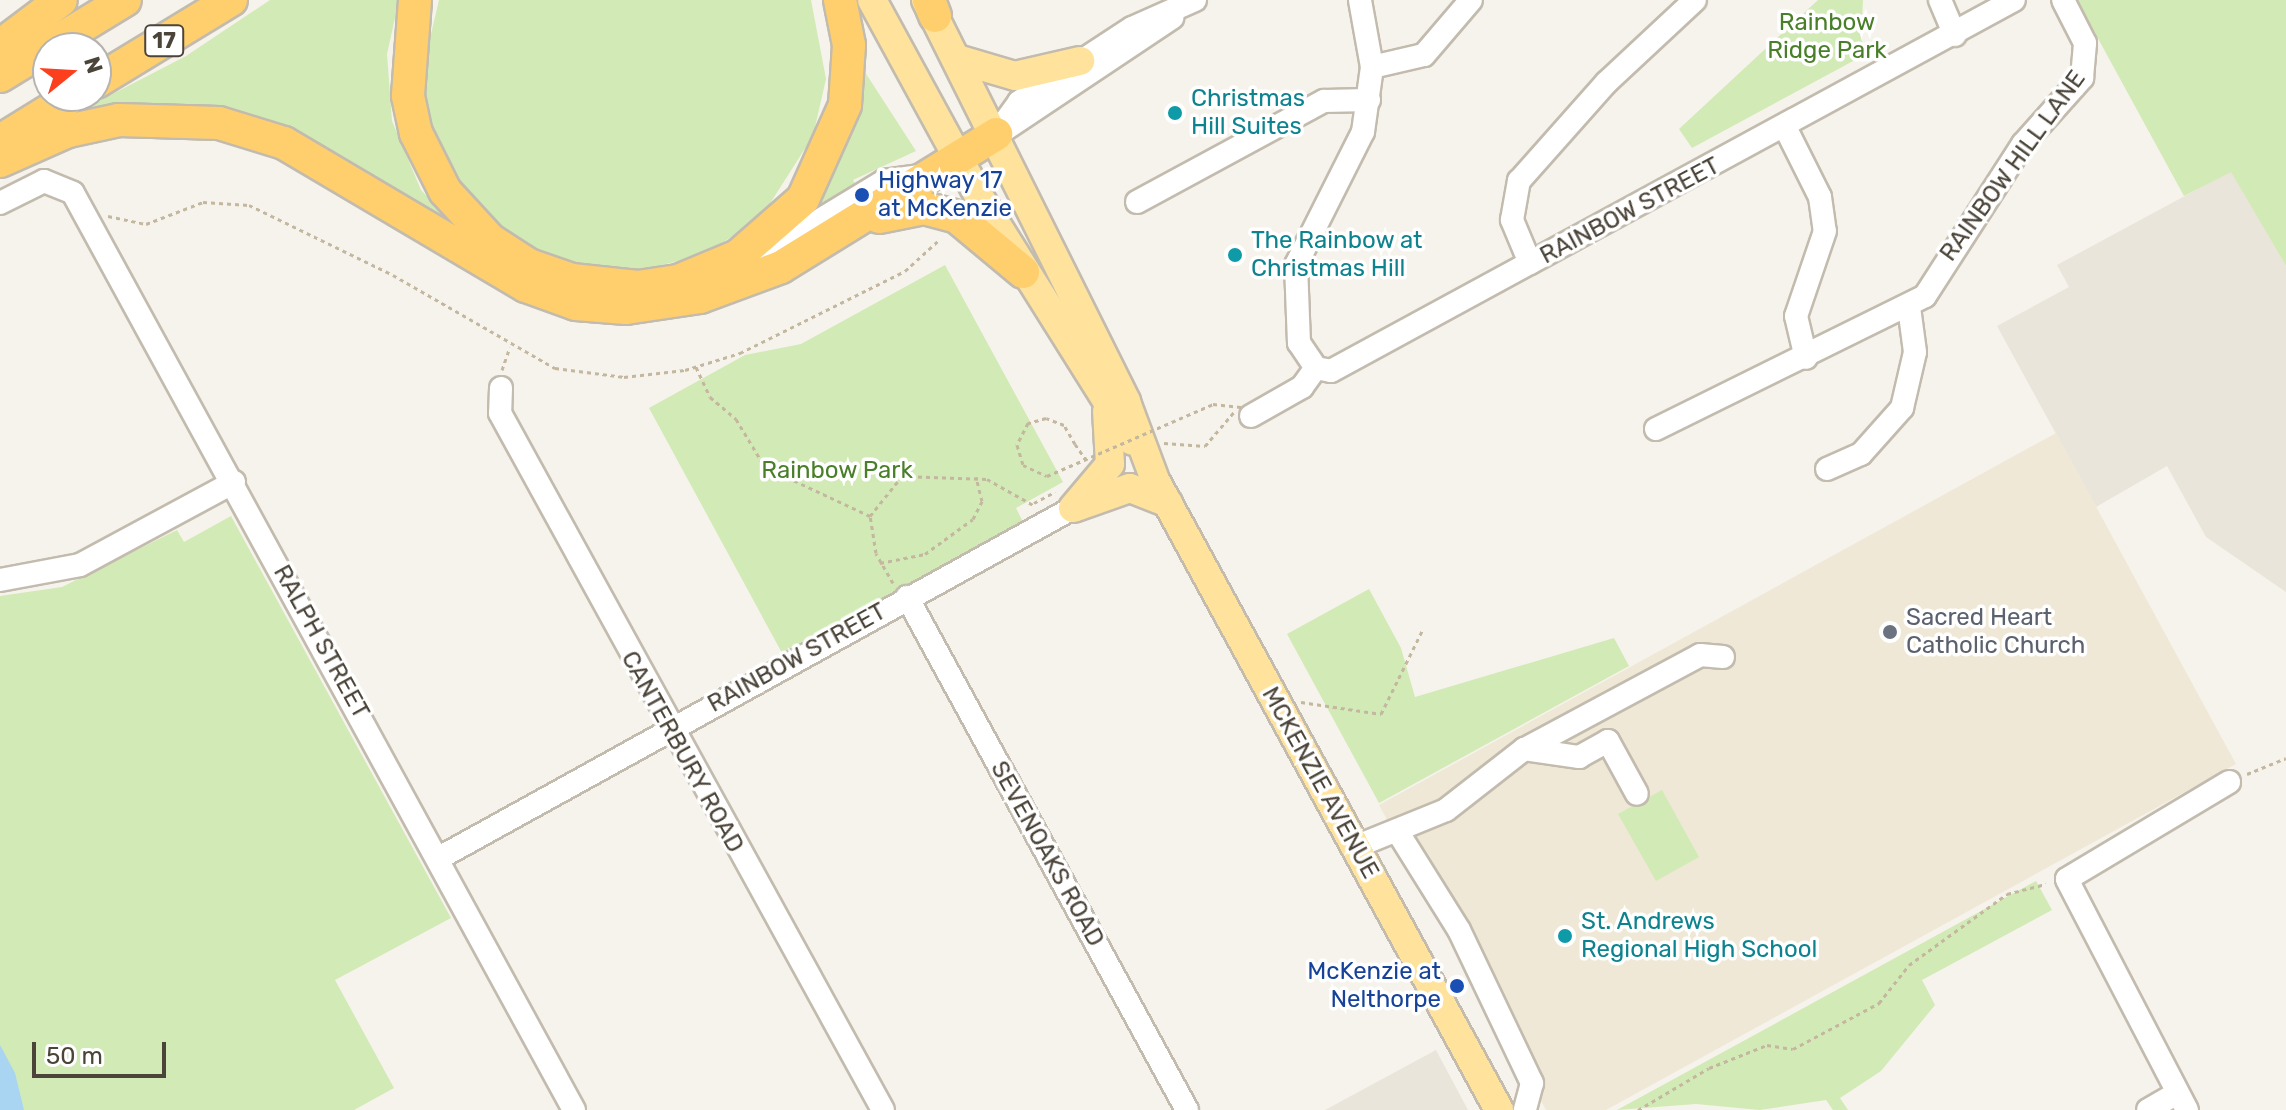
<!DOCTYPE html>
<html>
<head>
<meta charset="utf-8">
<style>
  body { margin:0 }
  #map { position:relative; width:2286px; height:1110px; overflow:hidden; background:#f6f3ec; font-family:Rubik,sans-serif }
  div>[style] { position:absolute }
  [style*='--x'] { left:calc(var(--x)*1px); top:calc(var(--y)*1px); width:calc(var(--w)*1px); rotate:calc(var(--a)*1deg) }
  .residential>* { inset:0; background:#eae5da }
  .education>* { inset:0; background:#efe8d6 }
  .green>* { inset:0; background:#d2eab5 }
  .water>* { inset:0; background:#a9d4f2 }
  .path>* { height:3px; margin-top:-1.5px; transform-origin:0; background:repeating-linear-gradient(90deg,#c4b79f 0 4px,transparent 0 8px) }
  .roads { filter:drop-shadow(2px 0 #c2bbae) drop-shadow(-2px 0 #c2bbae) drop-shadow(0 2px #c2bbae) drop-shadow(0 -2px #c2bbae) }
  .minor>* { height:22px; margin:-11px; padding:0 11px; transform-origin:11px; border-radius:11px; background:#fff }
  .major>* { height:28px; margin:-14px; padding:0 14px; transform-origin:14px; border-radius:14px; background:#ffe39c }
  .highway>* { height:32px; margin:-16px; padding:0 16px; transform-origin:16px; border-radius:16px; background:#ffcf6e }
  .path-bridge>* { height:3px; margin-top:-1.5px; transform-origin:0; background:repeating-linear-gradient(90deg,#c4b79f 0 4px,transparent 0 8px) }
  .dots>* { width:22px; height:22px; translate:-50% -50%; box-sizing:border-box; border:4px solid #fff; border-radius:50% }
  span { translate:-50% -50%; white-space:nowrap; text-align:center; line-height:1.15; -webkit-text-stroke:7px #fff; paint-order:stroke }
  .shield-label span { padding:2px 6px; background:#fff; border:2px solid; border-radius:6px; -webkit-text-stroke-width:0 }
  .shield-label { font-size:22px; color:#4b4439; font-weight:700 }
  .park-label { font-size:24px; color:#4a7f2a }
  .culture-label { font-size:24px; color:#0d838f }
  .left { translate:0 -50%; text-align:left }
  .street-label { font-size:24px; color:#4b4439 }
  .transit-label { font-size:24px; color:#164399 }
  .right { translate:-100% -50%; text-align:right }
  .worship-label { font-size:24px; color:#5b616d }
  .north { position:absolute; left:32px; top:32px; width:80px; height:80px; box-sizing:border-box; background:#fff; border:2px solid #b7b4b0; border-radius:50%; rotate:72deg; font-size:22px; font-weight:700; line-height:32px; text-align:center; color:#4b4439 }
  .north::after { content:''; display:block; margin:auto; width:28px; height:36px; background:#fc3f1d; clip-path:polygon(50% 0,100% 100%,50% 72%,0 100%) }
  .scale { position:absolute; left:32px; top:1042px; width:134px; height:36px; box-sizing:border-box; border:4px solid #4b4439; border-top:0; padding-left:10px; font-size:24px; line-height:28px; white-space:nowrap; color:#4b4439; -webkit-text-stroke:6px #fff; paint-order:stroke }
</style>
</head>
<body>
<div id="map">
  <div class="residential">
    <i style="clip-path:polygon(2231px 171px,2286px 266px,2286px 592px,2206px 537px,2167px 466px,2096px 507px,1997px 326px,2069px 287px,2057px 265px)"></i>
    <i style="clip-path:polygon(1436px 1050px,1468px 1110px,1325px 1110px)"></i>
  </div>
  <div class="education">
    <i style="clip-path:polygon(2056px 433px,2236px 764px,1606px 1110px,1546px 1110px,1379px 805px)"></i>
  </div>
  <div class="green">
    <i style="clip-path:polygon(270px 0,399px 0,387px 54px,392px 121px,421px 190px,480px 252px,317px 153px,70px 116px,186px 56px)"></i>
    <i style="clip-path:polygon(439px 0,811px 0,826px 79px,813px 136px,762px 216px,706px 254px,618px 276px,534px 257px,454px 193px,428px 132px,423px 68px)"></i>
    <i style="clip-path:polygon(1818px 0,1863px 0,1861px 39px,1868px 53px,1692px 148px,1679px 129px)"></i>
    <i style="clip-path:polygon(2077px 0,2286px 0,2286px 266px,2231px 172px,2184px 196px)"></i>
    <i style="clip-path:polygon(861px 66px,916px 151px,853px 180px,856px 185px,812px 212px,848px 135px)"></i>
    <i style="clip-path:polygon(945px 265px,1063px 482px,1016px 508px,1023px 522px,782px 653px,649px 408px,745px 355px,801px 344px)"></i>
    <i style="clip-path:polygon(231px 516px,451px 918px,335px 980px,394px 1088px,354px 1110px,0 1110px,0 596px,62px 587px,177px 530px,184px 542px)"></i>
    <i style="clip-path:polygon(1369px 589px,1401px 648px,1415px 697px,1614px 638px,1629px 666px,1379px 803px,1287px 634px)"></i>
    <i style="clip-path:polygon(1662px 790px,1699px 857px,1656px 881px,1618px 814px)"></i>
    <i style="clip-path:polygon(2036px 881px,2052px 910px,1922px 980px,1935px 1005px,1881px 1071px,1840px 1098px,1848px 1110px,1833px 1110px,1826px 1100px,1760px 1110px,1696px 1104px,1617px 1110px)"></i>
  </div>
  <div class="water">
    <i style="clip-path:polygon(0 1045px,15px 1073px,24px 1110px,0 1110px)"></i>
  </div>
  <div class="path">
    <i style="--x:108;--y:216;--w:39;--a:12"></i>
    <i style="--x:146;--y:224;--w:61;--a:-21.1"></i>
    <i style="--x:203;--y:202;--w:46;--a:3.7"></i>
    <i style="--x:249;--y:205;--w:160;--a:25.9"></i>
    <i style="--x:393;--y:275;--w:187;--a:29.9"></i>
    <i style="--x:555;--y:368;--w:70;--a:7.4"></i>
    <i style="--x:624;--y:377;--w:61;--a:-6.5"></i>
    <i style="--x:685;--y:370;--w:58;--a:-17.2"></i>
    <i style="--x:740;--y:353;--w:184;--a:-26.4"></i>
    <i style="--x:905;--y:271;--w:47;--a:-42.4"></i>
    <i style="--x:696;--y:367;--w:33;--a:65"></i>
    <i style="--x:710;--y:397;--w:34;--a:40"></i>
    <i style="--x:736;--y:419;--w:56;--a:58.9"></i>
    <i style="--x:765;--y:467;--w:116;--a:25"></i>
    <i style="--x:502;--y:370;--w:24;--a:-71"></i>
    <i style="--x:1164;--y:443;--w:41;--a:4.2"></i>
    <i style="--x:1205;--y:446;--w:45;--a:-49.5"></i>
    <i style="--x:1075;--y:444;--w:19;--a:55"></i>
    <i style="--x:1034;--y:503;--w:24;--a:-28"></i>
    <i style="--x:880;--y:563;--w:46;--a:-11.3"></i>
    <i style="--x:925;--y:554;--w:59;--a:-36.1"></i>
    <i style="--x:973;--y:519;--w:20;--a:-63"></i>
    <i style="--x:982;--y:501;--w:25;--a:-104"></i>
    <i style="--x:893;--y:583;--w:34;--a:-120"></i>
    <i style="--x:876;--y:553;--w:37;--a:-99"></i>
    <i style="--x:870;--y:516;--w:51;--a:-51.3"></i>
    <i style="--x:902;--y:476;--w:85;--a:2"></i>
    <i style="--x:987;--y:479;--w:55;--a:29.4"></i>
    <i style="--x:1301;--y:702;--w:81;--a:8.5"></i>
    <i style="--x:1381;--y:714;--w:93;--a:-63.7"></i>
    <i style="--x:2247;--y:774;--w:42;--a:-22.3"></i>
    <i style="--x:1638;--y:1110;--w:82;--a:-30.6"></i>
    <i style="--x:1709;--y:1068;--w:62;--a:-21.6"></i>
    <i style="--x:1767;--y:1045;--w:26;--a:9"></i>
    <i style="--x:1793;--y:1049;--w:98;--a:-28.1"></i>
    <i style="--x:1879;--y:1003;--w:48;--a:-51.7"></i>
    <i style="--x:1909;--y:965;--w:121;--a:-35.9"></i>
    <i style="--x:2007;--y:894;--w:40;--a:-14.4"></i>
  </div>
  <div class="roads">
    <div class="minor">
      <i style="--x:1940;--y:0;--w:38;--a:67"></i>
      <i style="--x:1372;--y:67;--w:53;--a:-13"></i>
      <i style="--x:1424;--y:55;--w:72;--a:-49.5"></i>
      <i style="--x:1786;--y:129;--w:76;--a:63.4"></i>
      <i style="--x:1820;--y:197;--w:34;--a:82"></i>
      <i style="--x:1825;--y:231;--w:90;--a:108.8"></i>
      <i style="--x:1796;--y:316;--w:43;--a:76.6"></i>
      <i style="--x:1001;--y:132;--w:206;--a:-33.7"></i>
      <i style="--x:996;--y:134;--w:39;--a:-54"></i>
      <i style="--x:1019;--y:102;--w:135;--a:-33.2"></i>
      <i style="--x:1132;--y:28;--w:69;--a:-24"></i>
      <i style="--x:1137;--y:202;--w:213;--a:-28.4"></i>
      <i style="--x:1324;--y:101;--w:45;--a:-1.3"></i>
      <i style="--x:0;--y:203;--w:49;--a:-26.6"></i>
      <i style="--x:44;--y:181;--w:31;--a:22"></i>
      <i style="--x:73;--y:193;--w:1045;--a:61.35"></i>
      <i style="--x:1530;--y:263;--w:47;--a:-112.7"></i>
      <i style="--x:1512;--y:220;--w:40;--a:-80"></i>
      <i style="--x:1519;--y:181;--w:132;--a:-48.4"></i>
      <i style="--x:1607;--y:82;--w:120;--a:-43"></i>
      <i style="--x:762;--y:271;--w:40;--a:-51"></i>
      <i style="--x:787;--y:240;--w:114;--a:-31.3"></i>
      <i style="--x:884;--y:181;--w:35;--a:-8"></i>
      <i style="--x:1316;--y:368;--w:15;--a:11"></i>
      <i style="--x:1331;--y:371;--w:777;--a:-28.51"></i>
      <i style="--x:1316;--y:368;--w:30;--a:-124"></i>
      <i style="--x:1299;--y:343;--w:78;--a:-92.2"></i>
      <i style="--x:1296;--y:265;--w:149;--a:-63.3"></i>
      <i style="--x:1363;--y:132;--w:66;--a:-82.1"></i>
      <i style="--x:1372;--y:67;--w:68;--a:-100.2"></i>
      <i style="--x:501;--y:388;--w:25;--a:92"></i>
      <i style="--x:500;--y:413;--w:795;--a:61.21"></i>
      <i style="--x:1251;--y:416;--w:59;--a:-29.6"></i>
      <i style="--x:1302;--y:387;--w:24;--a:-54"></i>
      <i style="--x:1656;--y:429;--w:300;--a:-26.3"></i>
      <i style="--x:1925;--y:296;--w:181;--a:-57.2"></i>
      <i style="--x:2023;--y:144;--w:89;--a:-48.2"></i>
      <i style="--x:2082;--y:78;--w:35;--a:-85"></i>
      <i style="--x:2085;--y:43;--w:48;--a:-117.1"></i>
      <i style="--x:1827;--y:469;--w:37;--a:-24"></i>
      <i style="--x:1861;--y:454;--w:62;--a:-48.3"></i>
      <i style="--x:1902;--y:408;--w:57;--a:-76.9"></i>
      <i style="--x:1915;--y:352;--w:45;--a:-97.6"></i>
      <i style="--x:0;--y:580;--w:81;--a:-10.6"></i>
      <i style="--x:80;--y:565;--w:175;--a:-28.3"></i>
      <i style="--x:907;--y:597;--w:584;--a:61.37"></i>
      <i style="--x:1525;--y:749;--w:199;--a:-28.2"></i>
      <i style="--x:1700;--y:655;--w:23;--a:5"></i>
      <i style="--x:1399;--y:834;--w:113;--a:58"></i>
      <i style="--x:1459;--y:930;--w:170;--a:64.5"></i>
      <i style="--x:1532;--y:1083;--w:28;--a:105"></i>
      <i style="--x:1355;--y:847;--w:98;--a:-22.1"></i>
      <i style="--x:1446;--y:810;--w:99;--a:-38"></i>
      <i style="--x:1524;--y:749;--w:56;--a:8.3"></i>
      <i style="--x:1579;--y:757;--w:33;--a:-29"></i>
      <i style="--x:1608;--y:741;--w:60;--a:61.3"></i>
      <i style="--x:439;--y:858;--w:724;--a:-28.9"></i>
      <i style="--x:2148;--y:1110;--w:34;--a:-30"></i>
      <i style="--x:2187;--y:1110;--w:260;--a:-117.5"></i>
      <i style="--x:2067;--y:879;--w:189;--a:-30.9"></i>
    </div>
    <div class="major">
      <i style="--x:872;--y:0;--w:228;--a:61.4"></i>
      <i style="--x:981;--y:200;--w:284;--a:57.9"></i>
      <i style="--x:926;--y:0;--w:449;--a:63.5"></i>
      <i style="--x:1126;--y:402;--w:83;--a:69.6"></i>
      <i style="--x:1155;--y:480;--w:718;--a:61.36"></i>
      <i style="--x:957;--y:59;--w:60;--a:16.3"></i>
      <i style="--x:1015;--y:76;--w:67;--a:-13"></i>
      <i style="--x:1076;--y:507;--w:57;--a:-19.4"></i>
      <i style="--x:1130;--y:488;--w:41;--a:21.5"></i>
      <i style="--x:1073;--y:508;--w:57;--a:-49.9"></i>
      <i style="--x:1110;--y:464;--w:53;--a:-93.2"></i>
    </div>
    <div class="highway">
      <i style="--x:415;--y:0;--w:96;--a:94.2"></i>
      <i style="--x:408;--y:96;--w:38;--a:78"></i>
      <i style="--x:416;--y:133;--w:65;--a:63.4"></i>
      <i style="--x:445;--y:191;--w:67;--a:47.4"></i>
      <i style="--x:490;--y:240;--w:46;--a:32.7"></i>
      <i style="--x:529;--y:265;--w:46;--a:19.2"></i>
      <i style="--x:572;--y:280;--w:66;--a:6.1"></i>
      <i style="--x:638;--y:287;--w:40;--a:-8.5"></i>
      <i style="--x:678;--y:281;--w:65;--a:-22.6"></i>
      <i style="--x:738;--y:256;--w:86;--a:-41.2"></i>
      <i style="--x:803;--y:199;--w:103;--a:-65.9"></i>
      <i style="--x:845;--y:105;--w:60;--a:-86.2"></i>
      <i style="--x:849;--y:45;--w:46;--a:-101.3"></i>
      <i style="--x:929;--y:0;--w:17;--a:69"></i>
      <i style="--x:0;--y:46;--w:76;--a:-37"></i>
      <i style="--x:0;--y:76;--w:146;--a:-31.3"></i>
      <i style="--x:96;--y:82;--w:158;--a:-31.3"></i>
      <i style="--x:0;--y:141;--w:86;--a:-31.7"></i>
      <i style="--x:0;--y:161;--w:74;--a:-23.8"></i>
      <i style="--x:68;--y:131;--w:52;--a:-12.2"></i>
      <i style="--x:119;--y:120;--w:100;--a:1.7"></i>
      <i style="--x:219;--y:123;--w:68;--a:17.1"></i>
      <i style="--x:284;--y:143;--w:281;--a:30.6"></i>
      <i style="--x:526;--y:286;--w:53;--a:19.8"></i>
      <i style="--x:576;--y:304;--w:50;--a:4.6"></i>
      <i style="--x:626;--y:308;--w:75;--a:-8.5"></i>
      <i style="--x:700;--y:297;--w:86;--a:-20.3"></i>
      <i style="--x:781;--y:267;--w:253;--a:-31.7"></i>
      <i style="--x:879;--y:217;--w:46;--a:-11.3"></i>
      <i style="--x:924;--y:208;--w:34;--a:15"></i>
      <i style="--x:957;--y:217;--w:86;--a:39.8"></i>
    </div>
  </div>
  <div class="path-bridge">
    <i style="--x:1075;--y:444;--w:22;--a:-120"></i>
    <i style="--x:1064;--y:425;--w:19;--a:-159"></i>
    <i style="--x:1046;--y:418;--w:19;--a:164"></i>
    <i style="--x:1028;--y:423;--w:25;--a:117"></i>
    <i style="--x:1017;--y:445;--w:21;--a:73"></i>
    <i style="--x:1023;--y:465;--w:26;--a:25"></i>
    <i style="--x:1047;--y:476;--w:181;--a:-23.4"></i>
    <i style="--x:1213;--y:404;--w:30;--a:6"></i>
  </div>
  <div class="dots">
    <i style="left:1175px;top:113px;background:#0f9aa8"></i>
    <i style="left:862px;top:195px;background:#1a4fb4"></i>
    <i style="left:1235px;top:255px;background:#0f9aa8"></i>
    <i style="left:1890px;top:632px;background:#6b7280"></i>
    <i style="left:1565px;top:936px;background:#0f9aa8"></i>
    <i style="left:1457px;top:986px;background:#1a4fb4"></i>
  </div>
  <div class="shield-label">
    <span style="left:164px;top:41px">17</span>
  </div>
  <div class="park-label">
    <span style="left:1827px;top:37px">Rainbow<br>Ridge Park</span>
    <span style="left:837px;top:471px">Rainbow Park</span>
  </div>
  <div class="culture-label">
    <span class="left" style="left:1191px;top:113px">Christmas<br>Hill Suites</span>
    <span class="left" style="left:1251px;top:255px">The Rainbow at<br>Christmas Hill</span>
    <span class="left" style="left:1581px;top:936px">St. Andrews<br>Regional High School</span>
  </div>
  <div class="street-label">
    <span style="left:2013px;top:166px;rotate:-54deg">RAINBOW HILL LANE</span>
    <span style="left:1630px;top:211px;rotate:-28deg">RAINBOW STREET</span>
    <span style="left:321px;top:642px;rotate:61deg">RALPH STREET</span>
    <span style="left:797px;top:658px;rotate:-29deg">RAINBOW STREET</span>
    <span style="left:682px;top:752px;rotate:61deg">CANTERBURY ROAD</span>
    <span style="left:1320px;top:783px;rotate:61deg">MCKENZIE AVENUE</span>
    <span style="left:1047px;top:854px;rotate:61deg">SEVENOAKS ROAD</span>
  </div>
  <div class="transit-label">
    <span class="left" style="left:878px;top:195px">Highway 17<br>at McKenzie</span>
    <span class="right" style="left:1441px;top:986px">McKenzie at<br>Nelthorpe</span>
  </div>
  <div class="worship-label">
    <span class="left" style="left:1906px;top:632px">Sacred Heart<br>Catholic Church</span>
  </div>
  <div class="north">N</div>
  <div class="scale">50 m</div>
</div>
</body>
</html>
